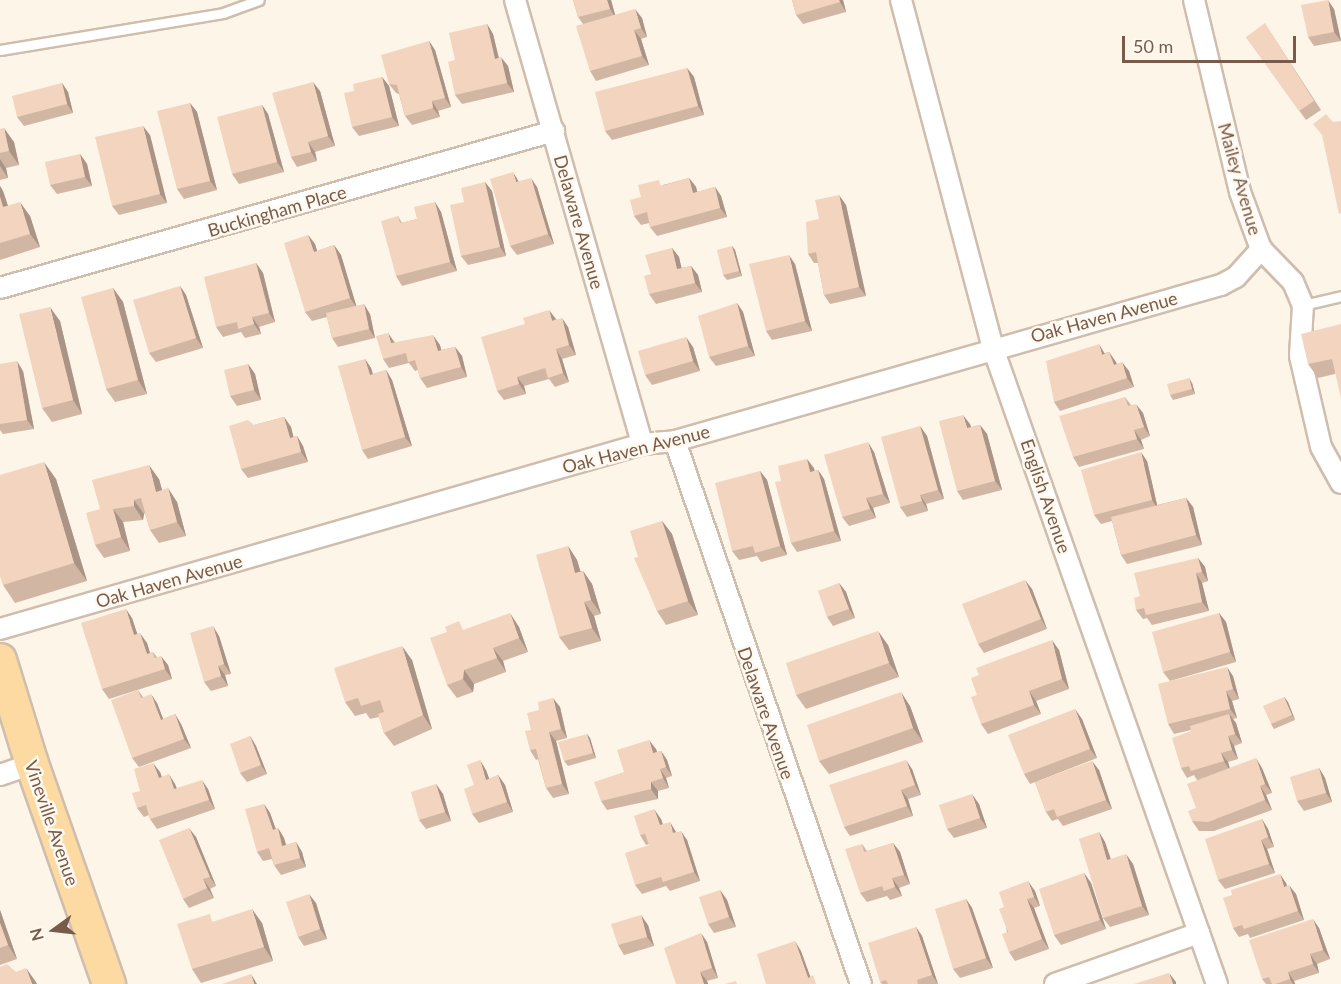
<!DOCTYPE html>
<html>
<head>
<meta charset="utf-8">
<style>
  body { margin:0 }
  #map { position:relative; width:1341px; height:984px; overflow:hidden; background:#fdf5e8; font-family:Lato,sans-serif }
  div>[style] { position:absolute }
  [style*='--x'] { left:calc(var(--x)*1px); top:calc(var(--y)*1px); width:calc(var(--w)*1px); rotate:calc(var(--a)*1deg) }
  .roads { filter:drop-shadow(2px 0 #cfbdad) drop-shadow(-2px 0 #cfbdad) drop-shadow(0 2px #cfbdad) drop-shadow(0 -2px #cfbdad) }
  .lane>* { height:9px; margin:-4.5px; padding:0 4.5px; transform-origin:4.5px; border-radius:4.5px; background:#fff }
  .street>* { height:20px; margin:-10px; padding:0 10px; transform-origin:10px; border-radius:10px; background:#fff }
  .primary>* { height:32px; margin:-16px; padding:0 16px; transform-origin:16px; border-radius:16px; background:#fcdaa1 }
  .wall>* { inset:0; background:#d1b6a4 }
  .shaded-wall>* { inset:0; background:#aa9486 }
  .building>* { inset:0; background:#f3d4bf }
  span { translate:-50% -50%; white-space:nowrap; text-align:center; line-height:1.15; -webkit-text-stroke:5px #fff9ef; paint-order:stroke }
  .street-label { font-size:18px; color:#785b4b }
  .north { position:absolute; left:24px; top:900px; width:60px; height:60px; -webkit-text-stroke:4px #fff9ef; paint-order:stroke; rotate:255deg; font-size:16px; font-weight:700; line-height:24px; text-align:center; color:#785b4b }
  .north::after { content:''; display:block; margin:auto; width:21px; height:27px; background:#785b4b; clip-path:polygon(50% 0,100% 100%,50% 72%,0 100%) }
  .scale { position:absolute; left:1122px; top:36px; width:174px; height:27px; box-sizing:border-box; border:3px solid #785b4b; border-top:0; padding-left:8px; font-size:18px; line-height:21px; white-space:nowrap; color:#785b4b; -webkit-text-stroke:4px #fff9ef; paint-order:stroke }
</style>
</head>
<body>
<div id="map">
  <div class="roads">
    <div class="lane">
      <i style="--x:0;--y:50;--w:226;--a:-9.4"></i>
      <i style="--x:223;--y:13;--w:38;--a:-20"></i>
      <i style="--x:1303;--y:305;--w:39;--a:-13"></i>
    </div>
    <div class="street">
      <i style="--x:515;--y:0;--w:462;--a:74"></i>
      <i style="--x:901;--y:0;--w:360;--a:75.2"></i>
      <i style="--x:993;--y:348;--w:674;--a:70.6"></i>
      <i style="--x:1194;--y:0;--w:197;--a:76.5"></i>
      <i style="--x:1240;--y:192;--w:61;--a:69.8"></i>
      <i style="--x:1261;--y:249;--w:46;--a:45.9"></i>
      <i style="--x:1293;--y:282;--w:25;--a:67"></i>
      <i style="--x:1303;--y:305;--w:51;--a:93.4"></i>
      <i style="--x:1300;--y:356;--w:93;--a:77"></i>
      <i style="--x:1321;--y:447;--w:41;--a:60.9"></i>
      <i style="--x:0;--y:288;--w:576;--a:-15.82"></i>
      <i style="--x:675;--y:441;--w:574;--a:71.09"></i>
      <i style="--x:0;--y:629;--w:668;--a:-16.07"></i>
      <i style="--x:642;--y:444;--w:33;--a:-5"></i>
      <i style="--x:675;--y:441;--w:568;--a:-15.95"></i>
      <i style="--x:1221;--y:285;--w:17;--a:-28"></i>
      <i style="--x:1236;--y:277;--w:38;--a:-48"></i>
      <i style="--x:0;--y:775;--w:34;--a:-19"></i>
      <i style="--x:1055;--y:984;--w:153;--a:-19.5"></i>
    </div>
    <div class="primary">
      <i style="--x:0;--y:660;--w:109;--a:72.9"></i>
      <i style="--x:32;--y:764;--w:233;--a:70.7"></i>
    </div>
  </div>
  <div class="wall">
    <i style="clip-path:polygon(573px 0,611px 0,615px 15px,642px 18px,647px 37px,641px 39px,649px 65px,596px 81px,590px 71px,583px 24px,578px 17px)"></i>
    <i style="clip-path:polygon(792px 0,843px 0,846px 12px,803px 24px,796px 15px)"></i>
    <i style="clip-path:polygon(1334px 9px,1341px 41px,1314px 46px,1308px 37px)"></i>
    <i style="clip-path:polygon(487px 24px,493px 34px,499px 58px,508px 66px,514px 92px,462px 104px,455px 95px,455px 60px)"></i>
    <i style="clip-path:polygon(1271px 33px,1321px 110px,1306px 120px,1246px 37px)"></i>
    <i style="clip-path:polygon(429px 41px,435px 50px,451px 107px,438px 111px,440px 117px,412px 125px,405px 116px,399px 94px,396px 93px,389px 84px)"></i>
    <i style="clip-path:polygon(687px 68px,694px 77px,704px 115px,612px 140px,605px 131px)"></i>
    <i style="clip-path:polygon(382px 77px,389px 86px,399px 126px,359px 136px,352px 127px,354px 91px)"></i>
    <i style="clip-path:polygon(62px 83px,68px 92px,73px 113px,24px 126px,17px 117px)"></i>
    <i style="clip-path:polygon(320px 91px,335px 146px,315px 152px,317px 161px,297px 167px,291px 157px)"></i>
    <i style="clip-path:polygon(190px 103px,197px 112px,217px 190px,184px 199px,177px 189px)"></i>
    <i style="clip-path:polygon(262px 105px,268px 114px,284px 172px,239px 184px,232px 174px)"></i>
    <i style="clip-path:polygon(0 129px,14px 142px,19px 165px,6px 168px,8px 178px,0 180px)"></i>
    <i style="clip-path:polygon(150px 135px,167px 203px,119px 215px,112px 206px)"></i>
    <i style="clip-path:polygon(80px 154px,87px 164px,92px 186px,57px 194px,50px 185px)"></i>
    <i style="clip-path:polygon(689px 178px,696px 187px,697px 192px,715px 187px,721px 196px,727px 217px,657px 236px,650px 227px,649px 223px,641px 225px,634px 216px,641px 197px,663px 185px)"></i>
    <i style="clip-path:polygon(519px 181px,537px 187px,554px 244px,517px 255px,510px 246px)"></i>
    <i style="clip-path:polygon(485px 182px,492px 191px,506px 256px,468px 265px,461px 256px,464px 202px)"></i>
    <i style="clip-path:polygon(0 186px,3px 191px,8px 206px,30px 216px,40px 247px,0 260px)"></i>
    <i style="clip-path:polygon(435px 202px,441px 212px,457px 271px,402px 286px,396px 276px,398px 216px,402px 223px,417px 219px)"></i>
    <i style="clip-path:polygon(846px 205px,866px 296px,830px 304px,824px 295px,818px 263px,814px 263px,808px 254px,819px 219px)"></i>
    <i style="clip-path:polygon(308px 235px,315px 244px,317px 251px,334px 245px,341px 255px,356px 306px,370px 314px,375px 338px,338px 347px,332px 338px,327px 317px,312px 321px,305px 312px)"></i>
    <i style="clip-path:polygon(732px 246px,735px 250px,742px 276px,727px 280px,723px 275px)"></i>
    <i style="clip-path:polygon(672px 248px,679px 257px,681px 268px,691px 266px,698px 275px,702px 292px,656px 304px,649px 294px,651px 274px)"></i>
    <i style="clip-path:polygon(256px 263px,263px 273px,275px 322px,259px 327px,261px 334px,245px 338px,241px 332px,223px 337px,216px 327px)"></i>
    <i style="clip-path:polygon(795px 264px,812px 331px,772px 340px,766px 331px)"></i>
    <i style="clip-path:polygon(180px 286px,186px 295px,203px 348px,156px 362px,149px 353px)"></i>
    <i style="clip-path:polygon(113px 288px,123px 302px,147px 394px,115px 402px,106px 389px)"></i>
    <i style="clip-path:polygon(737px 303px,743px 312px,755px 356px,716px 366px,709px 357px)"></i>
    <i style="clip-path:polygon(556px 319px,568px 327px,576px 355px,562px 359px,569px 382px,555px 387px,549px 379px,524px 386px,526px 394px,504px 400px,497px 391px,525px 324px)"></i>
    <i style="clip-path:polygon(60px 321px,82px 414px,52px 422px,42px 408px)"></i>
    <i style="clip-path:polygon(1341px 324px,1335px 374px,1318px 378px,1308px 364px)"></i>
    <i style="clip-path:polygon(394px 342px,440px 345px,441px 350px,455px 347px,462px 356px,467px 377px,427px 388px,420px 378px,418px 370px,415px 371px,409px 363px,389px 368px,383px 359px)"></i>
    <i style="clip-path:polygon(693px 347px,700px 371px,652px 385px,645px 375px)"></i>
    <i style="clip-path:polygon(1109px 352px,1117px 364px,1129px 371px,1134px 387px,1060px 411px,1054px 402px,1105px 353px)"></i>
    <i style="clip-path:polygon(365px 359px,371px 368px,373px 374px,386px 370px,392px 380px,412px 446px,368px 459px,362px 450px)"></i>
    <i style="clip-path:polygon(0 364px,23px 371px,34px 429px,3px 434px,0 430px)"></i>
    <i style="clip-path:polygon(248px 364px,255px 374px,261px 400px,237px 406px,230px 396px)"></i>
    <i style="clip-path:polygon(1192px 383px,1195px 394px,1173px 400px,1170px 395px)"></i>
    <i style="clip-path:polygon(1125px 397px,1131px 405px,1143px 413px,1150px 436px,1141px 440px,1144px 449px,1079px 467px,1073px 457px)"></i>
    <i style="clip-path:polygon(284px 417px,291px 427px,293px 437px,297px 436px,303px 446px,308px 462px,248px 478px,241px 469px,254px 425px)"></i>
    <i style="clip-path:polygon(970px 424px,971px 427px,980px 425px,987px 434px,1002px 490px,963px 500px,957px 491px)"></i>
    <i style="clip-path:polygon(920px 426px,927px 436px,944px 499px,926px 504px,928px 511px,907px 517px,900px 507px)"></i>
    <i style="clip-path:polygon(874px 452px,890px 503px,873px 508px,876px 518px,849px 526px,842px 517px)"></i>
    <i style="clip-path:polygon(807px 459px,814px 471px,818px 470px,824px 479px,841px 541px,797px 552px,791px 543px,781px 481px)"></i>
    <i style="clip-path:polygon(1147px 461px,1157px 505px,1186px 498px,1193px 507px,1202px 545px,1127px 564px,1121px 555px,1112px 521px,1101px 524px,1094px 515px)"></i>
    <i style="clip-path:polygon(760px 471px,767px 480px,787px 555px,761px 562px,757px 556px,739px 560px,732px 551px)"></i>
    <i style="clip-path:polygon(56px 479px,87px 581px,15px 603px,3px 585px)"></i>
    <i style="clip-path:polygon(159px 479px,162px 490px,177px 502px,186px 536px,159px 543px,150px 530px,145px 513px,144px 514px,143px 520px,123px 522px,130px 551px,104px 558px,95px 545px,100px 509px)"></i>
    <i style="clip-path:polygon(662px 521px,672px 534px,698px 615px,666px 625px,657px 611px,638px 557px)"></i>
    <i style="clip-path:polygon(568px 546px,577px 560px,580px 571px,583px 571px,592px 584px,601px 614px,594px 616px,601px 641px,569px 650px,559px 637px)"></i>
    <i style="clip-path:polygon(1198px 558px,1205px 567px,1208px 581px,1202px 583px,1209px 611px,1152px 625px,1147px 618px,1143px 619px,1136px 610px,1140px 596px)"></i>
    <i style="clip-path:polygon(839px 583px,846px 592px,855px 618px,833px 626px,827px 617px)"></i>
    <i style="clip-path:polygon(1032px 589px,1047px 629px,984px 653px,978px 644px)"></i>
    <i style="clip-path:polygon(1219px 613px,1226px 622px,1236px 662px,1170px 681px,1163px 672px)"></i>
    <i style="clip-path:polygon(132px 618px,137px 634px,147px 643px,150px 653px,153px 652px,157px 657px,168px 665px,172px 679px,109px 699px,102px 689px)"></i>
    <i style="clip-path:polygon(519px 627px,528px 652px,503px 661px,506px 672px,474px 684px,473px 692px,457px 698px,447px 685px,465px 630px)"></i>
    <i style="clip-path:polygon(219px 636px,231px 674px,225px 675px,228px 686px,211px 691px,204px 682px)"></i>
    <i style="clip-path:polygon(888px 645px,899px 677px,806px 709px,796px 695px)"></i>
    <i style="clip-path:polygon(1059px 650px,1069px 689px,1036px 701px,1041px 714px,988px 734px,981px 724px,977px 695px)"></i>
    <i style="clip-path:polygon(412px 660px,432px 729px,394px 746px,384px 733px,379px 717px,370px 719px,366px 713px,355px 716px,345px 702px)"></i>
    <i style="clip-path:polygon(1233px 676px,1239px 699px,1232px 701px,1237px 718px,1233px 719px,1236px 723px,1242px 743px,1234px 746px,1238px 759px,1228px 762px,1230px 768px,1262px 768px,1272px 793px,1266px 795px,1272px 810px,1214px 831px,1199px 831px,1192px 821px,1196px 808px,1197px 780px,1194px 775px,1187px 778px,1181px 768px,1191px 731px,1191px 730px,1174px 734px,1168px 724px)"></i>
    <i style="clip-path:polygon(138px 690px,143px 697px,157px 703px,163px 719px,175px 714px,181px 724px,191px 748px,139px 767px,132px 758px)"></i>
    <i style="clip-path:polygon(1284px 697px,1288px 702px,1295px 720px,1274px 729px,1271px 724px)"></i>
    <i style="clip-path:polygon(910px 706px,923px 742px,829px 774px,819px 761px)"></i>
    <i style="clip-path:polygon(560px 707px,567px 738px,556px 741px,569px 794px,553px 798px,546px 788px,538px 759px,536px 760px,530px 750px,531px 730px,539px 710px)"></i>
    <i style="clip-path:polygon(1082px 719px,1097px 758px,1038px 781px,1099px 770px,1112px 809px,1063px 826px,1058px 819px,1052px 821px,1046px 812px,1035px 782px,1030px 784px,1024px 774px)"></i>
    <i style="clip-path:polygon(587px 734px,590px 738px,596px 758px,568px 766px,564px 761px)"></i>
    <i style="clip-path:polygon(250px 736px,256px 746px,267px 774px,247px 782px,240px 773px)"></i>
    <i style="clip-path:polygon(656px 749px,657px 752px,661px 751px,667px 760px,672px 776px,666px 778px,669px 788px,658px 791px,658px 799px,607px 810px,601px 801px,624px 772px)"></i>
    <i style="clip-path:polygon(1319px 768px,1325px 778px,1332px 802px,1304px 811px,1297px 801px)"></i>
    <i style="clip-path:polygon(912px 769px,921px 795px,908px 799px,913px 816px,850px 836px,844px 827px)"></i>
    <i style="clip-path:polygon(486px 770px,489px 779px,498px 775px,505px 785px,513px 812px,479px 823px,472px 814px,474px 785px)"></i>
    <i style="clip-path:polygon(160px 772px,162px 777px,175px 784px,177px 788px,208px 789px,215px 809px,157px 829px,150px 819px,149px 815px,144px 817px,137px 808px,140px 791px)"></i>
    <i style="clip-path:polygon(436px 784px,443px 794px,451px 821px,426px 829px,419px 820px)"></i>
    <i style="clip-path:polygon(264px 804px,270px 813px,276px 829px,278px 828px,284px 838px,286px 845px,296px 842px,302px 852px,306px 867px,281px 875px,274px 865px,272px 859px,263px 861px,257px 852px)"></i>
    <i style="clip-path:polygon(979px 804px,987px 828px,954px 838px,947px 829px)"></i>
    <i style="clip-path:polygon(661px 819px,663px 824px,676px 832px,687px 840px,700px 881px,670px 891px,666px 886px,642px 894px,635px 885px,649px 845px,649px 844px,646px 845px,640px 835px)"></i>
    <i style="clip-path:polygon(1262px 819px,1268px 829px,1274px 847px,1267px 849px,1275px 873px,1225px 889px,1218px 880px)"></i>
    <i style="clip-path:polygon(1099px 832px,1105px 842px,1111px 859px,1133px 864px,1149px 915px,1110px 927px,1103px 918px)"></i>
    <i style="clip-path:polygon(196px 837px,216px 886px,210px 889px,214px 898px,189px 908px,183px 899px)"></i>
    <i style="clip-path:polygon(893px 843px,900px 852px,910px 884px,899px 888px,902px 896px,890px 900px,887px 896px,867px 902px,860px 893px,862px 844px,867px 851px)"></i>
    <i style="clip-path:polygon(1084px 873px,1091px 883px,1106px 929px,1061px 945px,1054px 935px)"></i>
    <i style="clip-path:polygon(1286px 883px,1287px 886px,1296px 894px,1304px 920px,1250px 938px,1248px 934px,1239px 937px,1233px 928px)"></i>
    <i style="clip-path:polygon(720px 890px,727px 900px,736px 927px,714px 933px,708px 924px)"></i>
    <i style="clip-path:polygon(1035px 891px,1040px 906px,1034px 908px,1049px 949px,1015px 961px,1009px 952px,1004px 907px)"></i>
    <i style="clip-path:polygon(966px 899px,972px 908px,993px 968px,960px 978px,953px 969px)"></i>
    <i style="clip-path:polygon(316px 903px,327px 939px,304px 946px,298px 937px)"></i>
    <i style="clip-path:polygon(0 910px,17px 959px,0 965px)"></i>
    <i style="clip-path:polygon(215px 921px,262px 923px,273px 961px,201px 983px,192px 969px)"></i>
    <i style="clip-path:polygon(648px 925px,654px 946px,624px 955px,618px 945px)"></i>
    <i style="clip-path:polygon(916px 927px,922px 936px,938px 984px,882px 984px,880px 982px)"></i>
    <i style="clip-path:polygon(1319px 928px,1330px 959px,1317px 964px,1319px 973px,1294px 981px,1295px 984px,1266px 984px,1262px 979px)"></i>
    <i style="clip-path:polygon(707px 942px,718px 978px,707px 981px,708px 984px,676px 984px)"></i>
  </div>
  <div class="shaded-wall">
    <i style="clip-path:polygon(607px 0,611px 0,616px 18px,610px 9px)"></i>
    <i style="clip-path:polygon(839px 0,843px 0,846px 12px,840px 2px)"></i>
    <i style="clip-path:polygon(1328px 0,1334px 9px,1341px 41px,1334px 32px)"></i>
    <i style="clip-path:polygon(635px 9px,642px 18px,647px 37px,641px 28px)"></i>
    <i style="clip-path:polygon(487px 24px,493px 34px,501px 68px,495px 59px)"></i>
    <i style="clip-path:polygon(634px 30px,641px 39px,649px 65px,642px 56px)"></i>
    <i style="clip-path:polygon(429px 41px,435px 50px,451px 107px,445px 98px)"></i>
    <i style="clip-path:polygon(501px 57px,508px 66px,514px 92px,507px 83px)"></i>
    <i style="clip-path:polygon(687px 68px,694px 77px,704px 115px,698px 106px)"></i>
    <i style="clip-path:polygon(382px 77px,389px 86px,399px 126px,392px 117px)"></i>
    <i style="clip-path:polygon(313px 82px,320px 91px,335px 146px,328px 136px)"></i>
    <i style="clip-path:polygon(62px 83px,68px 92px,73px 113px,67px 104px)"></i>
    <i style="clip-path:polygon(432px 101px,438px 111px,440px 117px,433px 108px)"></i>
    <i style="clip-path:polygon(190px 103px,197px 112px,217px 190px,210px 181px)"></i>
    <i style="clip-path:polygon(262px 105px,268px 114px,284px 172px,277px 162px)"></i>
    <i style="clip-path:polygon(143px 126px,150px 135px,167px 203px,160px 194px)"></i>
    <i style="clip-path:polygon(4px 128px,14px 142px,19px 165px,9px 151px)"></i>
    <i style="clip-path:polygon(308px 142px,315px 152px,317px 161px,311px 152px)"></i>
    <i style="clip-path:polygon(80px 154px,87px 164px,92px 186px,85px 177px)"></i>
    <i style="clip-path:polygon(0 159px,6px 168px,8px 178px,0 166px)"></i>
    <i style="clip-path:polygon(513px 172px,519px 182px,516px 182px)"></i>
    <i style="clip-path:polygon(531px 178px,537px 187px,554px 244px,548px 234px)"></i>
    <i style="clip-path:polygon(689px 178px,696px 187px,700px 202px,693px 193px)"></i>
    <i style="clip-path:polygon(485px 182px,492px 191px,506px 256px,500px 247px)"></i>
    <i style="clip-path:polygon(0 186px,3px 191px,13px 221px,3px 207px,0 197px)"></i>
    <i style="clip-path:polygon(715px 187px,721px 196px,727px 217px,720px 208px)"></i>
    <i style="clip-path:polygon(839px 195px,846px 205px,866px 296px,859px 287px)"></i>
    <i style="clip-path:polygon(20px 202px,30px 216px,40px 247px,30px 234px)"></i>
    <i style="clip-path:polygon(435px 202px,441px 212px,457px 271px,450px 262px)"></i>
    <i style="clip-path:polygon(308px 235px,315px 244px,320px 261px,314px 252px)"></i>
    <i style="clip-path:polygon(334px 245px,341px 255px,357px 308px,350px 298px)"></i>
    <i style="clip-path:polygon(732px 246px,735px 250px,742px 276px,739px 271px)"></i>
    <i style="clip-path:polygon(672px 248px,679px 257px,684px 278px,677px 269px)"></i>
    <i style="clip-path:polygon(789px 255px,795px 264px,812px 331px,805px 321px)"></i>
    <i style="clip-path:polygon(256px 263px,263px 273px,275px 322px,269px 313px)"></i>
    <i style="clip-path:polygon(691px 266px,698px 275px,702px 292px,695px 283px)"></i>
    <i style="clip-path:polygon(180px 286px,186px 295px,203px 348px,196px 338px)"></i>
    <i style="clip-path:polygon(113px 288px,123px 302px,147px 394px,138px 380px)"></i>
    <i style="clip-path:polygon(737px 303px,743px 312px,755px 356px,748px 346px)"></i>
    <i style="clip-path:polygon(364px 304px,370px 314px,375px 338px,369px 329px)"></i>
    <i style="clip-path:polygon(50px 307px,60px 321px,82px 414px,73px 400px)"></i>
    <i style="clip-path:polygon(549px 310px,556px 319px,552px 321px)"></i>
    <i style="clip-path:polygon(252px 317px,259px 327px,261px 334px,254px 324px)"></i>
    <i style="clip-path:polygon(562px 318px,568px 327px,576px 355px,569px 345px)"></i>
    <i style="clip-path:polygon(388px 333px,395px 343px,391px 343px)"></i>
    <i style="clip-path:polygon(433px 335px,440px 345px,444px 361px,438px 351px)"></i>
    <i style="clip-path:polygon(686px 337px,693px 347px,700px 371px,693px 361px)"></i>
    <i style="clip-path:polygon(1099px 344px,1105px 354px,1102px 355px)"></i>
    <i style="clip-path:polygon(455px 347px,462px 356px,467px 377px,461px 367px)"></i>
    <i style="clip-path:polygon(556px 349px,562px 359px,569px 382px,563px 373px)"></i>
    <i style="clip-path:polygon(1109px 352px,1116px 362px,1120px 374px,1114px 365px)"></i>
    <i style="clip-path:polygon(365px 359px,371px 368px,376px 385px,370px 375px)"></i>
    <i style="clip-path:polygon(17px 361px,23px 371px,34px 429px,27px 420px)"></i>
    <i style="clip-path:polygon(1122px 362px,1129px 371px,1134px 387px,1127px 378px)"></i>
    <i style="clip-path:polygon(248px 364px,255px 374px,261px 400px,254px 390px)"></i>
    <i style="clip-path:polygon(386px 370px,392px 380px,412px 446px,405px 437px)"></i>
    <i style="clip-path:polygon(517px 377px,524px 386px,526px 394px,519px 384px)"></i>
    <i style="clip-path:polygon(1189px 378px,1192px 383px,1195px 394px,1192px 389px)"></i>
    <i style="clip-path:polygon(1136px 404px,1143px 413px,1150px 436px,1144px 427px)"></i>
    <i style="clip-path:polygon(963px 415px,970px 424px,974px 438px,967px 428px)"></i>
    <i style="clip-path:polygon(284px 417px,291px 427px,296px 447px,290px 438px)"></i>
    <i style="clip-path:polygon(980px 425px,987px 434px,1002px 490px,995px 481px)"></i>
    <i style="clip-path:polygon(920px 426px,927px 436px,944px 499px,938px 490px)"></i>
    <i style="clip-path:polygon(1134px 430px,1141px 440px,1144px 449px,1137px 439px)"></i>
    <i style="clip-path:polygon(297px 436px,303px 446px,308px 462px,301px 452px)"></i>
    <i style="clip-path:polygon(868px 442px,874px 452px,890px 503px,883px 494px)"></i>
    <i style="clip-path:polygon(1141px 452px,1147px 461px,1158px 509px,1152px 500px)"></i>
    <i style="clip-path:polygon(807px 459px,814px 468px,817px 481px,810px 472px)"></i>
    <i style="clip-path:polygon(44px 462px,56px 479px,87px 581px,74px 563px)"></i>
    <i style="clip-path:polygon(149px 465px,159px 479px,166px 505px,156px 492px)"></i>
    <i style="clip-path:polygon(818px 470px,824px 479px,841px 541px,834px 531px)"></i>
    <i style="clip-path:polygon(760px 471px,767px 480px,787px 555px,780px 546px)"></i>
    <i style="clip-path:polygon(168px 488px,177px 502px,186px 536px,177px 522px)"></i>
    <i style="clip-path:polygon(920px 495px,926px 504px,928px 511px,922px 501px)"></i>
    <i style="clip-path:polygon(866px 498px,873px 508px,876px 518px,870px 509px)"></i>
    <i style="clip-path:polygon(1186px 498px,1193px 507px,1202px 545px,1196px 535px)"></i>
    <i style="clip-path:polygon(134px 500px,144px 514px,143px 520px,134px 506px)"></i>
    <i style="clip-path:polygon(113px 509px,123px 522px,130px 551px,121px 537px)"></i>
    <i style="clip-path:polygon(662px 521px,672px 534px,698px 615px,688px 601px)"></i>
    <i style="clip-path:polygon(568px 546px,577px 560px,585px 586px,575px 573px)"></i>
    <i style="clip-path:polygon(1198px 558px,1205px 567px,1208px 581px,1202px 572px)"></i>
    <i style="clip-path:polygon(583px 571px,592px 584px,601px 614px,591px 600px)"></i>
    <i style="clip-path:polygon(1196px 573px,1202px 583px,1209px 611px,1202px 602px)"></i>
    <i style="clip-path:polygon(1025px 580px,1032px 589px,1047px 629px,1041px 619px)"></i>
    <i style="clip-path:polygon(839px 583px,846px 592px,855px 618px,849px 609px)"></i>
    <i style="clip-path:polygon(584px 602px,594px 616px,601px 641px,592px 628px)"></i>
    <i style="clip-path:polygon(126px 609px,132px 618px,141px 645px,134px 635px)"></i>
    <i style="clip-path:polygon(510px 613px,519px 627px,528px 652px,519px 638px)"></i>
    <i style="clip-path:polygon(1219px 613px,1226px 622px,1236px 662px,1230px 652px)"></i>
    <i style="clip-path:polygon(213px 626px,219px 636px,231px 674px,224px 664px)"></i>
    <i style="clip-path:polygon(878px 631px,888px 645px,899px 677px,889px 663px)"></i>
    <i style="clip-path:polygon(140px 633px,147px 643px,153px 663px,147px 654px)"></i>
    <i style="clip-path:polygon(1052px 640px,1059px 650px,1069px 689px,1062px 679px)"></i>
    <i style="clip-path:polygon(402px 646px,412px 660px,432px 729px,423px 715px)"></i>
    <i style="clip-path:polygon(493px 648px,503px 661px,506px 672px,497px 658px)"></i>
    <i style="clip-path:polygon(161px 656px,168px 665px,172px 679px,165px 669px)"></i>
    <i style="clip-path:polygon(218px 666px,225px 675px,228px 686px,221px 676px)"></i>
    <i style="clip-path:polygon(1227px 667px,1233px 676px,1239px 699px,1233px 689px)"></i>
    <i style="clip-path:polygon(464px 670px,474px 684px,473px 692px,463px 679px)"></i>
    <i style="clip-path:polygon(1029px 691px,1036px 701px,1041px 714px,1034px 705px)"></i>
    <i style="clip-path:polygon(1226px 691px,1232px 701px,1237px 718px,1230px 709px)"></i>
    <i style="clip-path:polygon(901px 692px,910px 706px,923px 742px,913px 728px)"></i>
    <i style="clip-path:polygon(151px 694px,157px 703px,167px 729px,161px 720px)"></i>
    <i style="clip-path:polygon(1284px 697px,1288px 702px,1295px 720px,1292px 715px)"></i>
    <i style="clip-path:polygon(553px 698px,560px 707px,567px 738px,561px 729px)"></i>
    <i style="clip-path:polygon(1075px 709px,1082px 719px,1097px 758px,1090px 749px)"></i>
    <i style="clip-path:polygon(175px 714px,181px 724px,191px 748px,184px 739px)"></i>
    <i style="clip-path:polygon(1229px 714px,1236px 723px,1242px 743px,1235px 734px)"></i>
    <i style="clip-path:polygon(549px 732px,556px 741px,569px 794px,562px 784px)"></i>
    <i style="clip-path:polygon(587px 734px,590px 738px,596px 758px,593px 753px)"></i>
    <i style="clip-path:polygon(250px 736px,256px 746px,267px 774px,261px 765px)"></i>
    <i style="clip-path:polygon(1228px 736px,1234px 746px,1238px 759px,1232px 750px)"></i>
    <i style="clip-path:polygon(649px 740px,656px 749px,660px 763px,653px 753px)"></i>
    <i style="clip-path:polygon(661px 751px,667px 760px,672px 776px,666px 767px)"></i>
    <i style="clip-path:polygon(1221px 753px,1228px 762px,1230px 771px,1224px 761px)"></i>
    <i style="clip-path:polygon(1256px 758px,1262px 768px,1272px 793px,1265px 784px)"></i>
    <i style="clip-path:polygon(480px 760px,486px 770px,493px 789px,486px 780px)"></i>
    <i style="clip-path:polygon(906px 760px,912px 769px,921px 795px,915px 785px)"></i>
    <i style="clip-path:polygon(1092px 761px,1099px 770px,1112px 809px,1106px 800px)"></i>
    <i style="clip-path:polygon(153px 763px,160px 772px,165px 787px,159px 778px)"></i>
    <i style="clip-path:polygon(1319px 768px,1325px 778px,1332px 802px,1326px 793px)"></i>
    <i style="clip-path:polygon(660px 769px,666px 778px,669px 788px,663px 778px)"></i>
    <i style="clip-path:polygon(169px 774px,175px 784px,180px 799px,174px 789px)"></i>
    <i style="clip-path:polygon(498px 775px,505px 785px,513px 812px,507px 802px)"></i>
    <i style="clip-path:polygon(202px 780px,208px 789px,215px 809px,209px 800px)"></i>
    <i style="clip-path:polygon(651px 782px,658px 791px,658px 799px,651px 789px)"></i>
    <i style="clip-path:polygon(436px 784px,443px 794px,451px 821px,445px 812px)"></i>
    <i style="clip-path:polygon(1260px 786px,1266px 795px,1272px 810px,1265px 800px)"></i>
    <i style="clip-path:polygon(901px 790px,908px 799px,913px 816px,907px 806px)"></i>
    <i style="clip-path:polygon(972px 794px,979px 804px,987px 828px,980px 818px)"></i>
    <i style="clip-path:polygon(264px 804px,270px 813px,279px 839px,273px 830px)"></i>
    <i style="clip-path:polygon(654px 809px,661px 819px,666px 835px,660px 825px)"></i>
    <i style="clip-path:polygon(1262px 819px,1268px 829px,1274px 847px,1268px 837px)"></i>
    <i style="clip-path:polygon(670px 822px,676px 832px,673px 833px)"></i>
    <i style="clip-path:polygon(189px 828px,196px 837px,216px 886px,210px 877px)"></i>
    <i style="clip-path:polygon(278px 828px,284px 838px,289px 855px,282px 846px)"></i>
    <i style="clip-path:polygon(681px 831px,687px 840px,700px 881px,694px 872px)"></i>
    <i style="clip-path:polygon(1099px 832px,1105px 842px,1114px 870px,1107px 860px)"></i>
    <i style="clip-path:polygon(1261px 840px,1267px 849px,1275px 873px,1269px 864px)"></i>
    <i style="clip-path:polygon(296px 842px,302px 852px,306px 867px,300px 858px)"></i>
    <i style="clip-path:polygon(893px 843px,900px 852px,910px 884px,904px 875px)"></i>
    <i style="clip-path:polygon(1126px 854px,1133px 864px,1149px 915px,1142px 906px)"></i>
    <i style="clip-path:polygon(1084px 873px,1091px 883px,1106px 929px,1100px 920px)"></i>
    <i style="clip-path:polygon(1280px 874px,1286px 883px,1290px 896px,1284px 887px)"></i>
    <i style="clip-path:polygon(892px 878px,899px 888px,902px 896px,895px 887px)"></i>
    <i style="clip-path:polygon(203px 879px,210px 889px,214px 898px,207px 888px)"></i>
    <i style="clip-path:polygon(1028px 881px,1035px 891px,1040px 906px,1034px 897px)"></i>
    <i style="clip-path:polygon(1289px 885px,1296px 894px,1304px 920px,1298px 911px)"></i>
    <i style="clip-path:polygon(720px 890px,727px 900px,736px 927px,729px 917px)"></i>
    <i style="clip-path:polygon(309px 894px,316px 903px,327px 939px,320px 929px)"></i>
    <i style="clip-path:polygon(966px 899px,972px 908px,993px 968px,986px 958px)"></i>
    <i style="clip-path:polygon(1027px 899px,1034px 908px,1049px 949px,1042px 939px)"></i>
    <i style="clip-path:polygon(252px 909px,262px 923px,273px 961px,264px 947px)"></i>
    <i style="clip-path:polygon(0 910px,17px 959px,8px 945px,0 923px)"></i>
    <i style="clip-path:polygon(641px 915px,648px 925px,654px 946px,647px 937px)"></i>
    <i style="clip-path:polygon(1313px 919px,1319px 928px,1330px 959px,1323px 950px)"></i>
    <i style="clip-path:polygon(916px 927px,922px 936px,938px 984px,932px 975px)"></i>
    <i style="clip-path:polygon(701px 933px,707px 942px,718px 978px,712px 968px)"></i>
    <i style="clip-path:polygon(795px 941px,801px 951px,813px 984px,808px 978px)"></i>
    <i style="clip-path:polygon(1310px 954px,1317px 964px,1319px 973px,1313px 964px)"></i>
    <i style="clip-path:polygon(26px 968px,36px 982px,37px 984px,32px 984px)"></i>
    <i style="clip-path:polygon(700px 972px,707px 981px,708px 984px,704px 984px)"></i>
    <i style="clip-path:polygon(1288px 972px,1294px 981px,1295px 984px,1293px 984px,1290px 979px)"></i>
    <i style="clip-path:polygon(1169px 973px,1176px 982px,1176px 984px,1173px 984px)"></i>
    <i style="clip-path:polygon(251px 974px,257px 984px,254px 984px)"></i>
  </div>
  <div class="building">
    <i style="clip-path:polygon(573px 0,607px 0,610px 9px,578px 17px)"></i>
    <i style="clip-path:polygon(792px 0,839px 0,840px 2px,796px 15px)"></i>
    <i style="clip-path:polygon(1328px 0,1334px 32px,1308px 37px,1301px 5px)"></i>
    <i style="clip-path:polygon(635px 9px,641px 28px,634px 30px,642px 56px,590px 71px,576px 26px)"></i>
    <i style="clip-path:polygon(1265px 23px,1314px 101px,1299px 111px,1246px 37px)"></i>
    <i style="clip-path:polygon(487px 24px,495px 59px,501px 57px,507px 83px,455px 95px,448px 62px,455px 60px,449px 33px)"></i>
    <i style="clip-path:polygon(429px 41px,445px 98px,432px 101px,433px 108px,405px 116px,397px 85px,389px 84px,381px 55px)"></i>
    <i style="clip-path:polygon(687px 68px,698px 106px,605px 131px,595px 92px)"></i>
    <i style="clip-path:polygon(382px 77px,392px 117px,352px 127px,344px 93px,354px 91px,353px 84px)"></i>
    <i style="clip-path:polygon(313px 82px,328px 136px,308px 142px,311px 152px,291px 157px,272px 93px)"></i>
    <i style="clip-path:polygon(62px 83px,67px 104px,17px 117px,12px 96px)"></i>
    <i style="clip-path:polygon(190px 103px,210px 181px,177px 189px,157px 111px)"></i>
    <i style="clip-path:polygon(262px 105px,277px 162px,232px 174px,217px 117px)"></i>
    <i style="clip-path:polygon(1326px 114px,1333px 122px,1341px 121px,1341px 213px,1339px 214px,1322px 135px,1313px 124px)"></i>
    <i style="clip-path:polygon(143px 126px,160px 194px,112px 206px,95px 137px)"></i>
    <i style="clip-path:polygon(4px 128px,9px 151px,0 153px,0 129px)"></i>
    <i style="clip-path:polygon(80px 154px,85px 177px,50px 185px,45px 162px)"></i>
    <i style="clip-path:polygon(513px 172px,516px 182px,531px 178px,548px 234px,510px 246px,490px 179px)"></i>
    <i style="clip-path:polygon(689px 178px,693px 193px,715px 187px,720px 208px,650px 227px,647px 212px,634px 216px,630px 200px,641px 197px,638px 185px,659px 180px,661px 186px)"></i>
    <i style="clip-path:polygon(485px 182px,500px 247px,461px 256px,450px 205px,464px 202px,461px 188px)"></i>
    <i style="clip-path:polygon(839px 195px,859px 287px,824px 295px,816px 252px,808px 254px,806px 222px,819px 219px,815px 200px)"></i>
    <i style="clip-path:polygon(0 197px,3px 207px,20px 202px,30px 234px,0 243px)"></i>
    <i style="clip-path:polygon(435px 202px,450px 262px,396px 276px,381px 221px,398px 216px,400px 223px,417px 219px,414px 207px)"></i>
    <i style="clip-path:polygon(308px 235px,314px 252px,334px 245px,350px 298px,305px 312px,284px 243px)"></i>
    <i style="clip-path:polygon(732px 246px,739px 271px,723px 275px,717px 250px)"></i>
    <i style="clip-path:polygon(672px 248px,677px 269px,691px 266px,695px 283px,649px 294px,644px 276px,651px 274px,645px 255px)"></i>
    <i style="clip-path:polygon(789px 255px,805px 321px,766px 331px,749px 264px)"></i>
    <i style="clip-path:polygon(256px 263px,269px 313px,252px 317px,254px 324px,238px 329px,237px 322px,216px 327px,204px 277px)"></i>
    <i style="clip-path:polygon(180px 286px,196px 338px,149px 353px,133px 300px)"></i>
    <i style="clip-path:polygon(113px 288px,138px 380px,106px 389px,81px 297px)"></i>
    <i style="clip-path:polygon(737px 303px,748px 346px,709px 357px,698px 316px)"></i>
    <i style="clip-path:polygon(364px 304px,369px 329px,332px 338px,326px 313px)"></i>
    <i style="clip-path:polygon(50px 307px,73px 400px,42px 408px,19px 314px)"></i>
    <i style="clip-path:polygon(549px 310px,552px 321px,562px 318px,569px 345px,556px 349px,563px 373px,548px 378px,545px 368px,517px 377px,519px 384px,497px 391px,481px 337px,525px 324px,523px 318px)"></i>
    <i style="clip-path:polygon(1341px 324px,1341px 398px,1332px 359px,1308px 364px,1301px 334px)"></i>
    <i style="clip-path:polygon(388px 333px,391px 343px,433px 335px,438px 351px,455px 347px,461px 367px,420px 378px,415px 360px,408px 362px,406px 353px,383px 359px,376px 336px)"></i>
    <i style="clip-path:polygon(686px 337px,693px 361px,645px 375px,638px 351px)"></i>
    <i style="clip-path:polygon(1099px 344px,1102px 355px,1109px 352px,1114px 365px,1122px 362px,1127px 378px,1054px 402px,1046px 361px)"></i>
    <i style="clip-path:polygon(365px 359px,370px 375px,386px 370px,405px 437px,362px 450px,338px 366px)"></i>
    <i style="clip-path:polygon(17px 361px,27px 420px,0 424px,0 364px)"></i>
    <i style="clip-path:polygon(248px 364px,254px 390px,230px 396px,224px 370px)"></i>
    <i style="clip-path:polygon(1189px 378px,1192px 389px,1170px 395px,1167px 384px)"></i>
    <i style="clip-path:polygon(1125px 397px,1128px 406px,1136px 404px,1144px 427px,1134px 430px,1137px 439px,1073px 457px,1059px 416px)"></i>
    <i style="clip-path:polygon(963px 415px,967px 428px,980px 425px,995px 481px,957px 491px,939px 421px)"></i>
    <i style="clip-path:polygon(284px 417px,290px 438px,297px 436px,301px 452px,241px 469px,229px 426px,248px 420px,254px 425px)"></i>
    <i style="clip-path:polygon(920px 426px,938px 490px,920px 495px,922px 501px,900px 507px,881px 437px)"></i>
    <i style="clip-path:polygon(868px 442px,883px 494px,866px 498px,870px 509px,842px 517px,824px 455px)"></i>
    <i style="clip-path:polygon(1141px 452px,1152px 500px,1094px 515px,1081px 470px)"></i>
    <i style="clip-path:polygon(807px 459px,810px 472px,818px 470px,834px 531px,791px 543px,775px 482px,781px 481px,778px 466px)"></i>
    <i style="clip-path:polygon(44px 462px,74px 563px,3px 585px,0 576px,0 475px)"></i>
    <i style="clip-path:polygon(149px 465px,156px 492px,168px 488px,177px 522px,150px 530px,141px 498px,134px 500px,134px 506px,113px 509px,121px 537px,95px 545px,86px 513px,100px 509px,92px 480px)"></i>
    <i style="clip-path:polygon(760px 471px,780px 546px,755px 553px,753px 546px,732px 551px,715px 483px)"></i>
    <i style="clip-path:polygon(1186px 498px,1196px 535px,1121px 555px,1111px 517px)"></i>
    <i style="clip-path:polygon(662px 521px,688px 601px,657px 611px,634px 558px,638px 557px,630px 531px)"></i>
    <i style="clip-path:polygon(568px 546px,575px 573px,583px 571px,591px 600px,584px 602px,592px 628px,559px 637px,536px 555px)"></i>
    <i style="clip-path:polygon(1198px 558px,1202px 572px,1196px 573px,1202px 602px,1146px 615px,1144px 608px,1136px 610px,1134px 598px,1140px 596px,1134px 573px)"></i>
    <i style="clip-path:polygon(1025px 580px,1041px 619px,978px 644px,962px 604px)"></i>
    <i style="clip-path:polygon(839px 583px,849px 609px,827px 617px,818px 591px)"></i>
    <i style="clip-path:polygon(126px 609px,134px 635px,140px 633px,147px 654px,153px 652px,154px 658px,161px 656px,165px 669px,102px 689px,81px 623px)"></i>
    <i style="clip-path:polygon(510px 613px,519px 638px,493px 648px,497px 658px,464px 670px,463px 679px,447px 685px,430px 638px,447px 632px,445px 627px,459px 621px,463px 630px)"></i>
    <i style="clip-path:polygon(1219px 613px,1230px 652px,1163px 672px,1152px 632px)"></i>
    <i style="clip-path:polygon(213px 626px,224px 664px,218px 666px,221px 676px,204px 682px,190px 633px)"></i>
    <i style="clip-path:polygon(878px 631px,889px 663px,796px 695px,786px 663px)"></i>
    <i style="clip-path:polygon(1052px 640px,1062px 679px,1029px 691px,1034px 705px,981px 724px,971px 697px,977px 695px,971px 678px,979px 675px,976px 668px)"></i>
    <i style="clip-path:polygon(402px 646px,423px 715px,384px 733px,378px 714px,384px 712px,380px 700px,361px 706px,358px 698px,345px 702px,334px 668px)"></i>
    <i style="clip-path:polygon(1227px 667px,1233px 689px,1226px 691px,1230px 709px,1168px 724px,1158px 684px)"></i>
    <i style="clip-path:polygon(138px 690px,141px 698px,151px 694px,161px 720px,175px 714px,184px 739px,132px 758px,111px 700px)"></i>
    <i style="clip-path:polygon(901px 692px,913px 728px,819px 761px,807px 725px)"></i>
    <i style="clip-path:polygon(1284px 697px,1292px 715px,1271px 724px,1263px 706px)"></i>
    <i style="clip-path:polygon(553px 698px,561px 729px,549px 732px,562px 784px,546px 788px,536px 749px,530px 750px,525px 731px,531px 730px,527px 713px,539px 710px,538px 702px)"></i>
    <i style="clip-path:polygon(1075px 709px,1090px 749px,1024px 774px,1008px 735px)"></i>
    <i style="clip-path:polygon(1229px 714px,1235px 734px,1228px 736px,1232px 750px,1221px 753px,1224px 761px,1191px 771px,1189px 766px,1181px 768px,1172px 738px,1191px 731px,1190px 726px)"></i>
    <i style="clip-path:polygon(587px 734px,593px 753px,564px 761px,558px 742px)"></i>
    <i style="clip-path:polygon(250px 736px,261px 765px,240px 773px,230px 744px)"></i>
    <i style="clip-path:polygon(649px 740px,653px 753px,661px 751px,666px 767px,660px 769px,663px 778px,651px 782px,651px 789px,601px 801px,594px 782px,624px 772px,617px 750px)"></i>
    <i style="clip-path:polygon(1256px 758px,1265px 784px,1260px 786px,1265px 800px,1208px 822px,1192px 821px,1188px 811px,1196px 808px,1187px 784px)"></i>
    <i style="clip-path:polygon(480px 760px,486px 780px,498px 775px,507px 802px,472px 814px,464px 789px,474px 785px,467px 765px)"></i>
    <i style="clip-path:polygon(906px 760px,915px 785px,901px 790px,907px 806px,844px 827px,829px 785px)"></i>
    <i style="clip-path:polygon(1092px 761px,1106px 800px,1057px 817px,1054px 809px,1046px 812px,1035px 782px)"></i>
    <i style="clip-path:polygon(153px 763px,159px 778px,169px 774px,174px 789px,202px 780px,209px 800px,150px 819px,146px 805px,137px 808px,132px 793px,140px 791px,134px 769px)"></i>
    <i style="clip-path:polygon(1319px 768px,1326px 793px,1297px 801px,1290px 777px)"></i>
    <i style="clip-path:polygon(436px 784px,445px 812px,419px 820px,411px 792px)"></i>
    <i style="clip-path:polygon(972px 794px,980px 818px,947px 829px,939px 805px)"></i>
    <i style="clip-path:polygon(264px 804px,273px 830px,278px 828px,282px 846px,296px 842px,300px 858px,274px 865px,269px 848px,257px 852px,245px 809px)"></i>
    <i style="clip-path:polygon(654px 809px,660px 825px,670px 822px,673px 833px,681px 831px,694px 872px,663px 882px,661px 877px,635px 885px,625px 853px,649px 845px,645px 834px,640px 835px,634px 816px)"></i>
    <i style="clip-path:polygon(1262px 819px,1268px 837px,1261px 840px,1269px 864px,1218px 880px,1205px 839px)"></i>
    <i style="clip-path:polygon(189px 828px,210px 877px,203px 879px,207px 888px,183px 899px,159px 840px)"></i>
    <i style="clip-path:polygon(1099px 832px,1107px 860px,1126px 854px,1142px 906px,1103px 918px,1079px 839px)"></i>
    <i style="clip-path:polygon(893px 843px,904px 875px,892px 878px,895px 887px,884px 891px,882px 886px,860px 893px,845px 849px,862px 844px,864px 852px)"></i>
    <i style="clip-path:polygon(1084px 873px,1100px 920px,1054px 935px,1039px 889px)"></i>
    <i style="clip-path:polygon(1280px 874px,1284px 887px,1289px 885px,1298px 911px,1244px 929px,1242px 925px,1233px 928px,1223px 898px,1232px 895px,1231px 890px)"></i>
    <i style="clip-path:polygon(1028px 881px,1034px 897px,1027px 899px,1042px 939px,1009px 952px,1002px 934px,1008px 932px,999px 909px,1004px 907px,999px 892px)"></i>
    <i style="clip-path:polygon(720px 890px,729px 917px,708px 924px,699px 897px)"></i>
    <i style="clip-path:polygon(309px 894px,320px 929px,298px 937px,286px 902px)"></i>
    <i style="clip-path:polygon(966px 899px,986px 958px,953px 969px,935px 909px)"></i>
    <i style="clip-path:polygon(252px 909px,264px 947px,192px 969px,177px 924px,210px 914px,212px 922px)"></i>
    <i style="clip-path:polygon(641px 915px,647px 937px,618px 945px,611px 924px)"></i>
    <i style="clip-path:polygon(1313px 919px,1323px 950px,1310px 954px,1313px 964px,1288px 972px,1290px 979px,1275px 984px,1272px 984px,1269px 977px,1262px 979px,1249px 940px)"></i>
    <i style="clip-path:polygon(0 923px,8px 945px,0 948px)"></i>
    <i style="clip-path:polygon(916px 927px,932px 975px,917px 980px,918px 984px,888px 984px,886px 980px,880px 982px,868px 943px)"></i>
    <i style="clip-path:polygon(701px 933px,712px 968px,700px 972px,704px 984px,676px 984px,664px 948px)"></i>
    <i style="clip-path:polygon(795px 941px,808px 978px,813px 975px,816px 984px,766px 984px,757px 954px)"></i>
    <i style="clip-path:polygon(7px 964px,16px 972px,26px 968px,32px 984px,0 984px,0 967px)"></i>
    <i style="clip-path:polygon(1169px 973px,1173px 984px,1134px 984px)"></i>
    <i style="clip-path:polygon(251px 974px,254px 984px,222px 984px)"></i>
    <i style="clip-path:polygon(736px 981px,737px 984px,725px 984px)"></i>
  </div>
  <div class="street-label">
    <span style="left:1240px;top:179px;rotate:74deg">Mailey Avenue</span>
    <span style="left:277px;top:211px;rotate:-16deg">Buckingham Place</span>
    <span style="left:579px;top:222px;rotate:74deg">Delaware Avenue</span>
    <span style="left:1104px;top:317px;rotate:-15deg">Oak Haven Avenue</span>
    <span style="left:636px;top:449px;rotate:-14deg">Oak Haven Avenue</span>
    <span style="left:1046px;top:496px;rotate:71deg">English Avenue</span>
    <span style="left:169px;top:581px;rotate:-16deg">Oak Haven Avenue</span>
    <span style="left:766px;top:713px;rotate:71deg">Delaware Avenue</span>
    <span style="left:52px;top:823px;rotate:71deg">Vineville Avenue</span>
  </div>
  <div class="north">N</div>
  <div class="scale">50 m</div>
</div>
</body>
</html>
